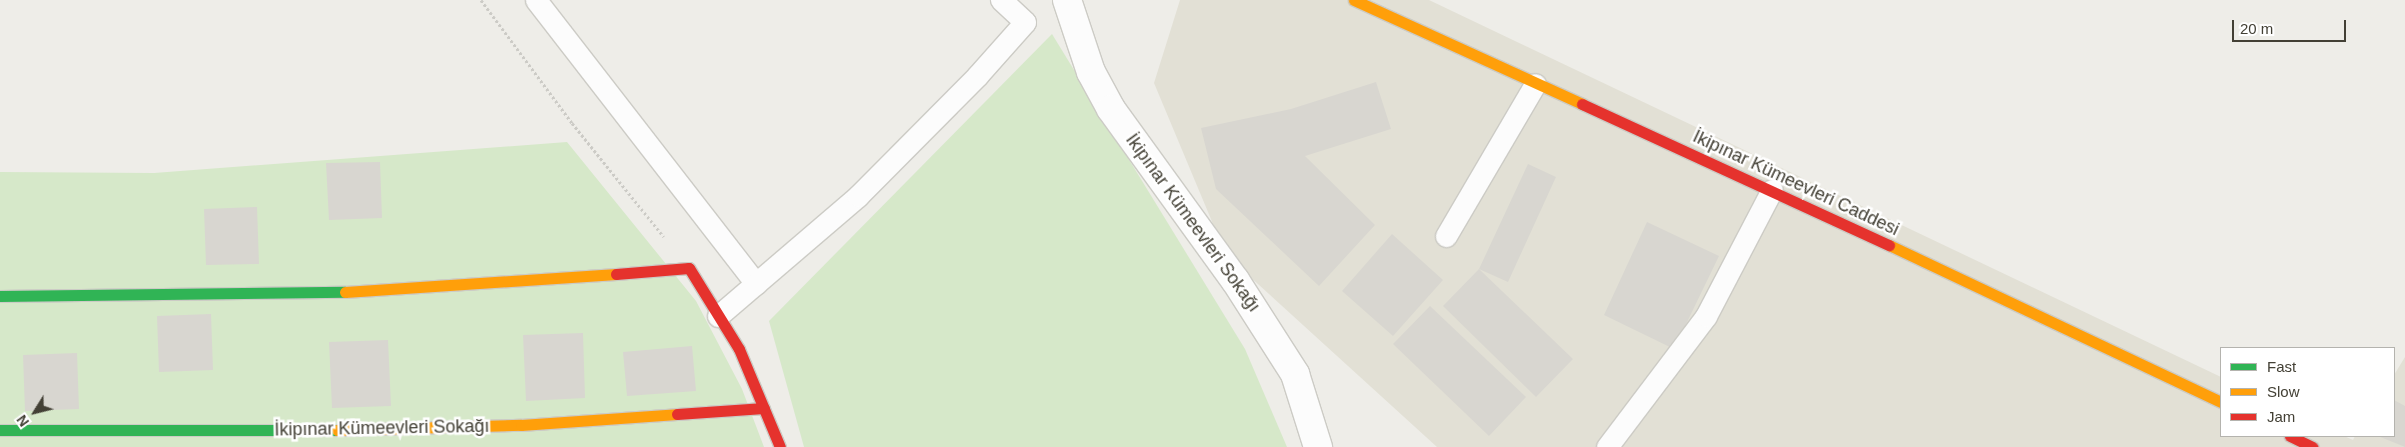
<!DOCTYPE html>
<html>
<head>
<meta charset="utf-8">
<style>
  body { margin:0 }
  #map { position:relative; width:2405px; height:447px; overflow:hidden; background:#eeede8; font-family:Helvetica,sans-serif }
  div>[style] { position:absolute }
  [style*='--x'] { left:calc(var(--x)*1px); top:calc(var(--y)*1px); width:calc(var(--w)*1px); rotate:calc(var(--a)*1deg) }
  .residential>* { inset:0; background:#e2e0d5 }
  .green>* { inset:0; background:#d6e8c9 }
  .building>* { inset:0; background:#d8d6d0 }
  .path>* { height:3px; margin-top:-1.5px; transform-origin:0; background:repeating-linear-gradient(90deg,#cccbc6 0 2.5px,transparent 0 5px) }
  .roads { filter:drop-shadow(1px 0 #cccbc5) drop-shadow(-1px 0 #cccbc5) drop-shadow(0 1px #cccbc5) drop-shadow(0 -1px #cccbc5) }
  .lane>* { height:21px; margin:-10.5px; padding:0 10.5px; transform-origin:10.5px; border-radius:10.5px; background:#fcfcfc }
  .street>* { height:28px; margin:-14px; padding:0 14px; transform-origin:14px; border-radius:14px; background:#fcfcfc }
  .fast>* { height:11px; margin:-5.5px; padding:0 5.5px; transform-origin:5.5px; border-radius:5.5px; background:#30b455 }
  .slow>* { height:11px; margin:-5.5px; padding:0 5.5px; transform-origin:5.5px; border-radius:5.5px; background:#ff9f0a }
  .jam>* { height:11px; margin:-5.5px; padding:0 5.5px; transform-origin:5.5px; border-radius:5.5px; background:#e5322d }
  span { translate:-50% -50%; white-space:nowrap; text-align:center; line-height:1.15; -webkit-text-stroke:5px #fff; paint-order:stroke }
  .street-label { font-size:18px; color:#434035 }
  .legend { position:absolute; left:2220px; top:347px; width:175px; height:90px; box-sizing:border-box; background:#fff; border:1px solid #b4b3ae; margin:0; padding:6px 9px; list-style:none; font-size:15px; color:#434035 }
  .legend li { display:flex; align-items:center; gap:10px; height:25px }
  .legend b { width:25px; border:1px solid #b4b3ae }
  .north { position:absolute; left:10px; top:387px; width:50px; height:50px; -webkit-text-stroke:4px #fff; paint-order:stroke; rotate:234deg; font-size:14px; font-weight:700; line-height:20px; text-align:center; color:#434035 }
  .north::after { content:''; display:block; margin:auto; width:18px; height:22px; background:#434035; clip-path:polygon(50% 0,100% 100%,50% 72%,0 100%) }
  .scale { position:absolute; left:2232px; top:20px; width:114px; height:22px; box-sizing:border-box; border:2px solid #434035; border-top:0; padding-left:6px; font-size:15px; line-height:18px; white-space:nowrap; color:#434035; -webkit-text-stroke:4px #fff; paint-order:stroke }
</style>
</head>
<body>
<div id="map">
  <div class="residential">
    <i style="clip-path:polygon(1180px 0,1429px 0,2221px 377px,2221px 436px,2344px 436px,2353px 440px,2355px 436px,2394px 436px,2394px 375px,2405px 357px,2405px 447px,1437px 447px,1226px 255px,1154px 83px)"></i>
  </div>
  <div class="green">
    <i style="clip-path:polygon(1052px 34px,1245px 349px,1287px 447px,804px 447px,769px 321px)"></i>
    <i style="clip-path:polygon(567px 142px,696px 301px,742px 389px,764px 447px,0 447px,0 172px,154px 173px)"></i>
  </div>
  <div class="building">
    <i style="clip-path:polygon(1376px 82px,1391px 129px,1305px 156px,1375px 225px,1319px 286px,1216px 189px,1201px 128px,1291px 109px)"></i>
    <i style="clip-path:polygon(380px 162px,382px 218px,329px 220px,326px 163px)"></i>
    <i style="clip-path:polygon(1528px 164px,1556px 177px,1508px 282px,1479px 269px)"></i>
    <i style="clip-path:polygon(257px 207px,259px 264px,206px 265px,204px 209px)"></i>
    <i style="clip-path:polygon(1647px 222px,1719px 256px,1674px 349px,1604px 315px)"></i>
    <i style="clip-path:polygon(1392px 234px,1443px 280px,1393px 336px,1342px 291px)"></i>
    <i style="clip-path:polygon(1479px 269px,1573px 359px,1536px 397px,1443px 306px)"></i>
    <i style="clip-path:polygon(1430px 306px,1526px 397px,1489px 436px,1393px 344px)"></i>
    <i style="clip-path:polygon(211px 314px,213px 370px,159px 372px,157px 316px)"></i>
    <i style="clip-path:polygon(583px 333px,585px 398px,526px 401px,523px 335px)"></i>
    <i style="clip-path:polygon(388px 340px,391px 406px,332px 408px,329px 342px)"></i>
    <i style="clip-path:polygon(692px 346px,696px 391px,627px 396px,623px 352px)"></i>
    <i style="clip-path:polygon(77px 353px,79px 409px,25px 411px,23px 355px)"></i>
    <i style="clip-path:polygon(2394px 400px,2405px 406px,2405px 447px,2378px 436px,2394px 436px)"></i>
  </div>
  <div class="path">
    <i style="--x:481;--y:0;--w:153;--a:53.5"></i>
    <i style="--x:572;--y:123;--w:146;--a:51.1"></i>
  </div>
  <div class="roads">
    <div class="lane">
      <i style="--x:536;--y:0;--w:359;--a:52.2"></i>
      <i style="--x:1446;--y:236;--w:176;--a:-59.6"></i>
      <i style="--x:718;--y:316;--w:184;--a:-40.6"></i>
      <i style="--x:858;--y:196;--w:169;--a:-45.2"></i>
      <i style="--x:977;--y:76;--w:72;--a:-48.4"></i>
      <i style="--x:1025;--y:22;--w:33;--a:-137"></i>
      <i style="--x:1607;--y:447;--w:164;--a:-52.9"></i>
      <i style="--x:1706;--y:316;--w:142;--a:-62.4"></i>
    </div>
    <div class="street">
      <i style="--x:1067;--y:0;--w:76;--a:71.6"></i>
      <i style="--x:1091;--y:72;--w:42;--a:61.6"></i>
      <i style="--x:1111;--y:109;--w:211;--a:54.1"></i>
      <i style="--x:1235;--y:280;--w:112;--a:57.4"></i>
      <i style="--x:1295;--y:374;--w:77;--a:72.5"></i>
    </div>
    <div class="fast">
      <i style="--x:0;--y:296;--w:345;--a:-0.7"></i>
      <i style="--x:0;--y:430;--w:337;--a:0"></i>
    </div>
    <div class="slow">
      <i style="--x:1354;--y:0;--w:251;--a:24.5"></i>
      <i style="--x:1889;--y:245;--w:367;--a:25.3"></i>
      <i style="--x:345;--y:292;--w:272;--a:-3.8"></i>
      <i style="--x:337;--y:430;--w:184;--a:-1.6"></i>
      <i style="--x:521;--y:425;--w:156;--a:-4"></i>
    </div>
    <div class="jam">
      <i style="--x:1582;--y:104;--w:338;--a:24.7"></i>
      <i style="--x:616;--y:274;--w:73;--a:-4.7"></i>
      <i style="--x:689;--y:268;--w:95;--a:58.3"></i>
      <i style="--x:739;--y:349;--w:106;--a:67.3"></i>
      <i style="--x:677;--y:414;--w:87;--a:-3.9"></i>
      <i style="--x:2290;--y:436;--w:25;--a:26"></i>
    </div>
  </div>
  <div class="street-label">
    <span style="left:1796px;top:183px;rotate:25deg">İkipınar Kümeevleri Caddesi</span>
    <span style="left:1193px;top:223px;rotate:54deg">İkipınar Kümeevleri Sokağı</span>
    <span style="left:382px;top:428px;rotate:-1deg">İkipınar Kümeevleri Sokağı</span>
  </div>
  <ul class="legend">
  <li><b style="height:6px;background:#30b455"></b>Fast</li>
  <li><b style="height:6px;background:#ff9f0a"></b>Slow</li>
  <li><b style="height:6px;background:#e5322d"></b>Jam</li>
  </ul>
  <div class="north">N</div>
  <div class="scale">20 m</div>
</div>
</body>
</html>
